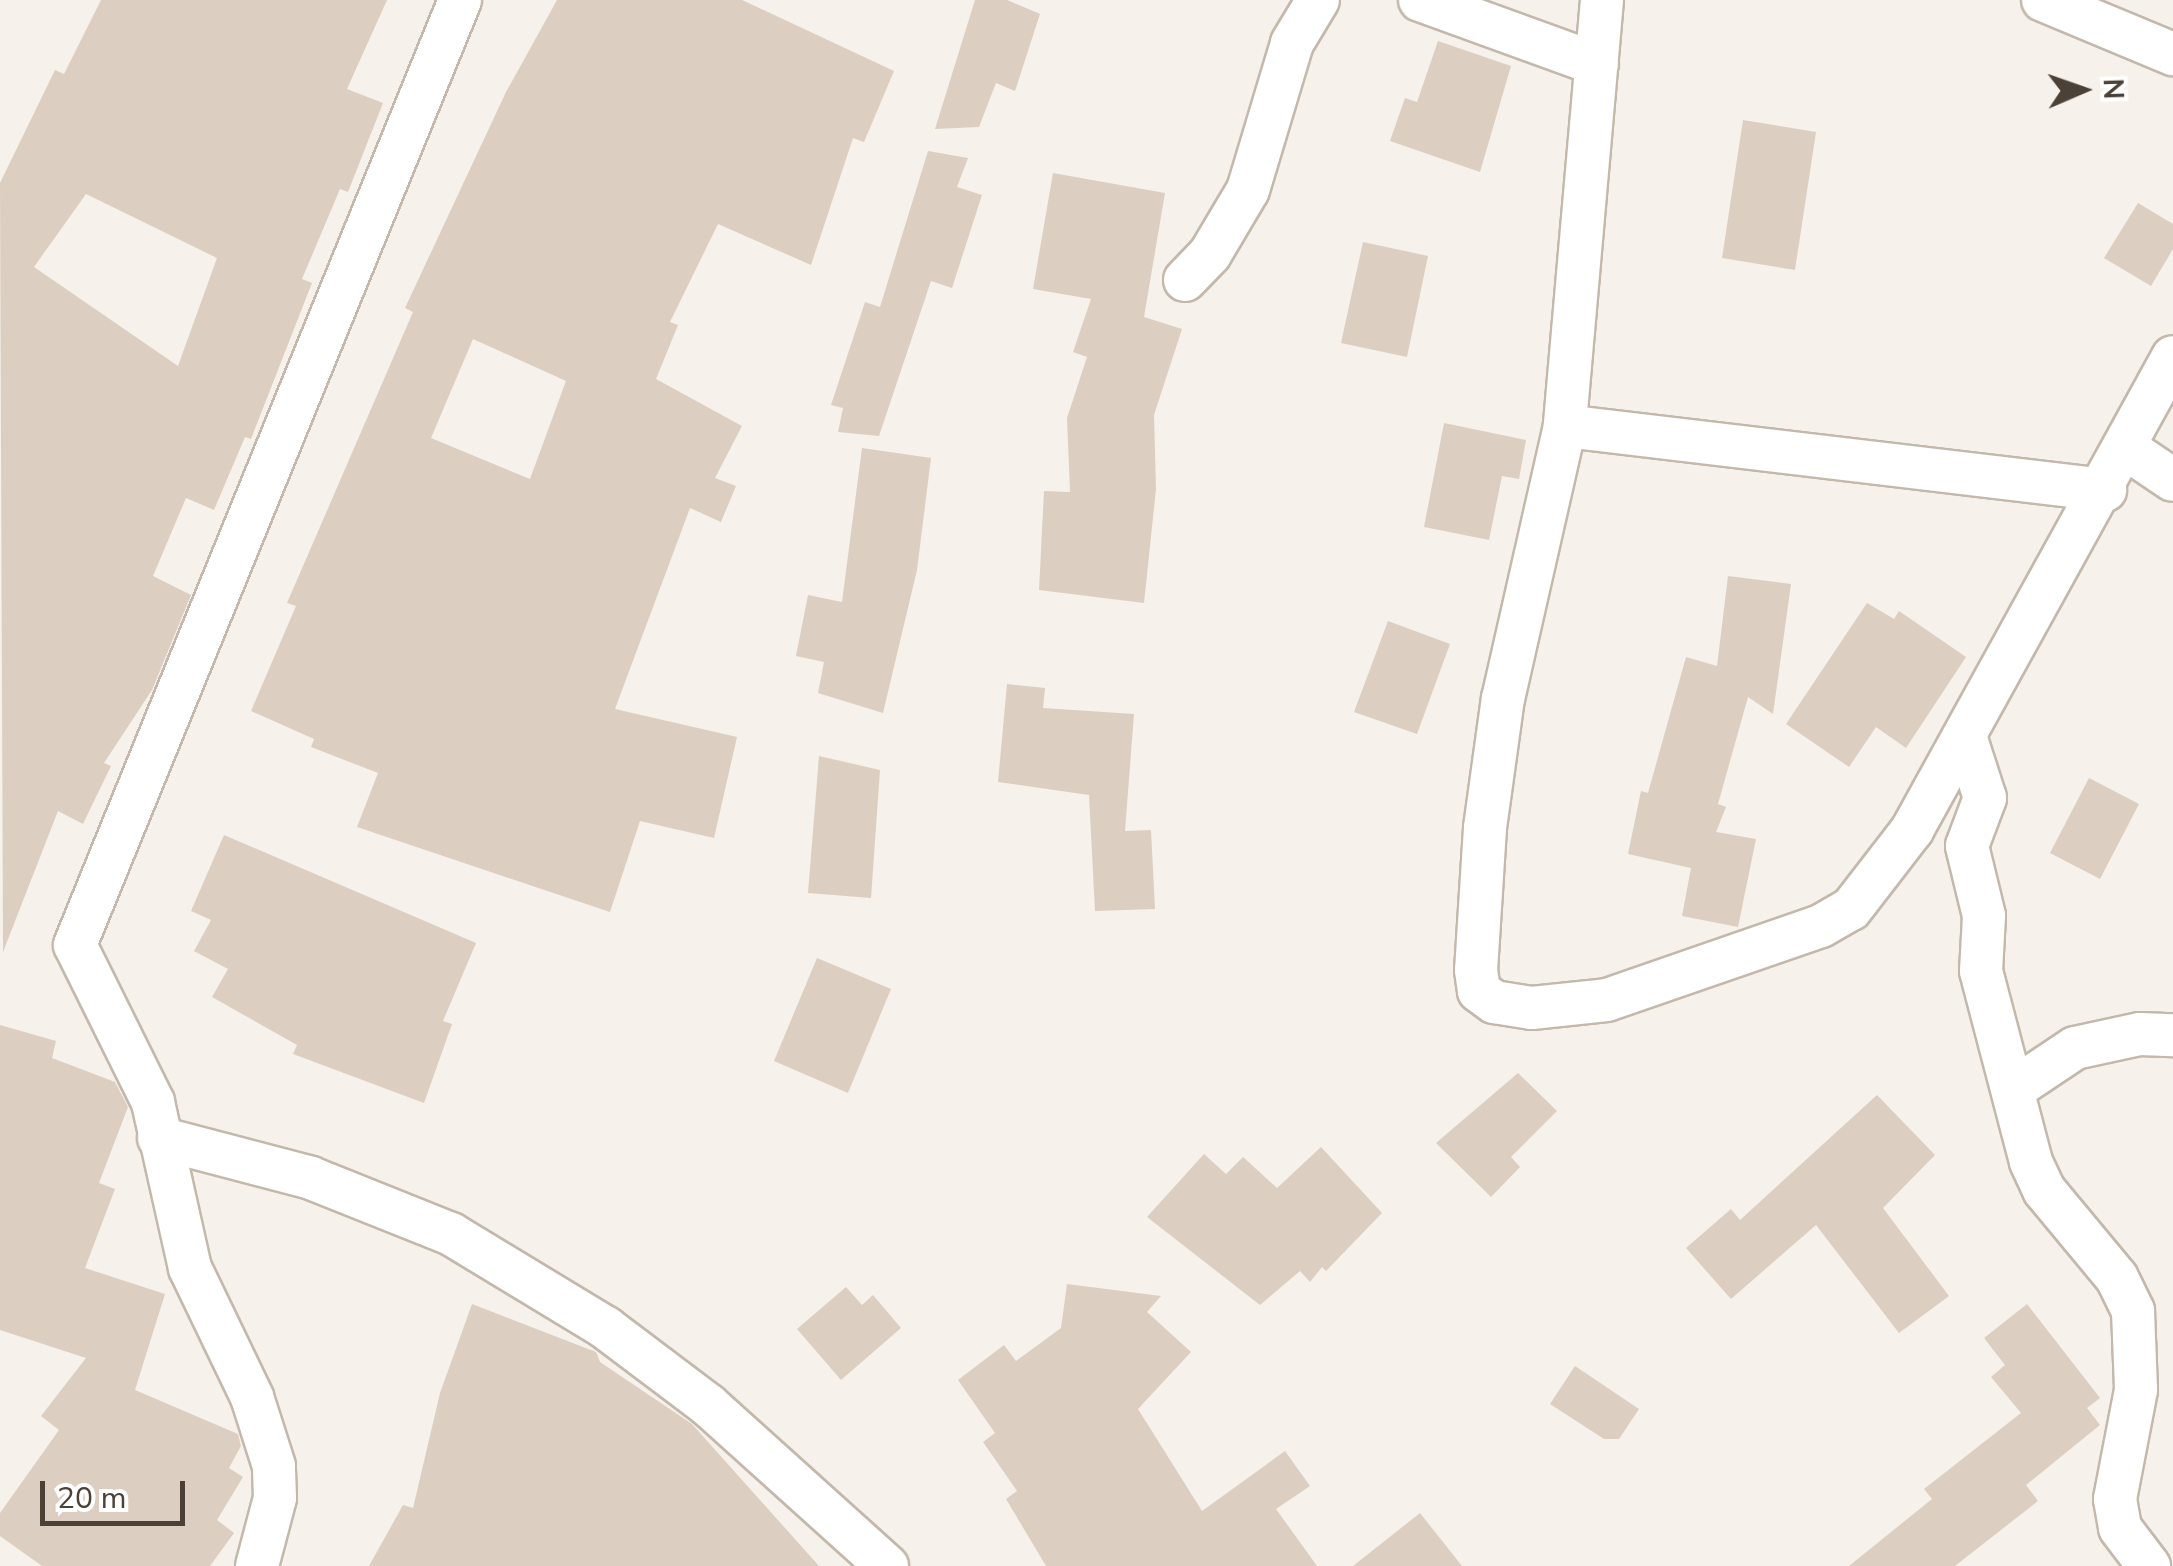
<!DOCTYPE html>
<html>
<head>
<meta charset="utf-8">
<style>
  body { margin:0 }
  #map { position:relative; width:2173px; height:1566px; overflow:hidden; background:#f6f1ea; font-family:"Nunito Sans",sans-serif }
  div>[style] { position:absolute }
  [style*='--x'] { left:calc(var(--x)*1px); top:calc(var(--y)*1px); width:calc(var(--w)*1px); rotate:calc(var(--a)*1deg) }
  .building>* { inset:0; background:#dccfc1 }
  .roads { filter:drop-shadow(2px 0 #c3b8ab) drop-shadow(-2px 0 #c3b8ab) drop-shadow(0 2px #c3b8ab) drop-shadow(0 -2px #c3b8ab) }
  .street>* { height:42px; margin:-21px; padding:0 21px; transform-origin:21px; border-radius:21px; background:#fff }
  span { translate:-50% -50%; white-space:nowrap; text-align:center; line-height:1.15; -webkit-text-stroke:8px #fff; paint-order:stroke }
  .north { position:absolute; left:2033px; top:40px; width:100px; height:100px; -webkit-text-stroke:8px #fff; paint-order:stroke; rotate:88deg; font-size:28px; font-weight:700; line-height:40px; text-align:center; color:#4b4137 }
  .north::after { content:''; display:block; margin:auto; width:35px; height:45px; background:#4b4137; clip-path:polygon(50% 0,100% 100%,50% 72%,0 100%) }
  .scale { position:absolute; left:40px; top:1481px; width:145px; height:45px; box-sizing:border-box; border:5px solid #4b4137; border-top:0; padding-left:12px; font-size:30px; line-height:35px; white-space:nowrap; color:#4b4137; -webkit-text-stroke:8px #fff; paint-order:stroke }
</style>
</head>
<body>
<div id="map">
  <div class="building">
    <i style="clip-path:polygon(evenodd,101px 0,387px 0,347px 89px,383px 103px,348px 192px,340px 189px,302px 279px,312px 283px,251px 439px,245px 437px,214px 510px,186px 498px,153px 576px,191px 595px,152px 690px,104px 763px,111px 766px,83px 824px,58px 811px,3px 952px,0 183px,55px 70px,64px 74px,101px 0,86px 194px,217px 258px,178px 366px,34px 267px,86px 194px)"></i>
    <i style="clip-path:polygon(evenodd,557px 0,742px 0,894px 71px,864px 142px,853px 138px,811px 265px,718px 224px,670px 322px,678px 325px,656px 379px,742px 426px,715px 478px,736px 486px,721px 522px,690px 508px,615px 709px,737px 737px,714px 838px,640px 821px,610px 912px,357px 827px,378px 773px,311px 747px,314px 739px,251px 711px,296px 606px,287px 603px,413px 312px,405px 308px,506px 92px,557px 0,473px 339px,566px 381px,530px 479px,431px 438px,473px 339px)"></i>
    <i style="clip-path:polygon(975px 0,1007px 0,1040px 14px,1015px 91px,996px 83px,979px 127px,935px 129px)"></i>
    <i style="clip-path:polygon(1438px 41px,1511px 66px,1480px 172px,1390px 141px,1405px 98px,1417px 102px)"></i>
    <i style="clip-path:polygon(1743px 120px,1816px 132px,1795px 270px,1722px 258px)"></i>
    <i style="clip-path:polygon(928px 151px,968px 158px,957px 187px,982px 195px,952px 288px,931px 281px,879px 436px,838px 432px,843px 408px,831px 405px,865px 302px,880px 307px)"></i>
    <i style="clip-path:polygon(1053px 173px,1165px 193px,1144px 317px,1182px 329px,1154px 415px,1156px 489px,1144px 603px,1039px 590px,1044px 491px,1070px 492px,1067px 418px,1087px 357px,1073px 352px,1091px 299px,1033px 289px)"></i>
    <i style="clip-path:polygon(2138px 203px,2173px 224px,2173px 249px,2151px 286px,2104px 258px)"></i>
    <i style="clip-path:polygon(1363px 242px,1428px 256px,1407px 357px,1341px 343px)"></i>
    <i style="clip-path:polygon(1444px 423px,1526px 440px,1519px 479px,1502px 476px,1489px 540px,1424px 527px)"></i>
    <i style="clip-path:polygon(862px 448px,931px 458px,917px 570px,883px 713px,818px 693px,824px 662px,796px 656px,808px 595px,842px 602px)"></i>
    <i style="clip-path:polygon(1728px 576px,1791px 584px,1773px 714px,1748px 697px,1718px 804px,1726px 807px,1716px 832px,1756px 839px,1738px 927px,1682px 916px,1691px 868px,1628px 854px,1641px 791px,1648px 793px,1686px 657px,1717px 666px)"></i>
    <i style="clip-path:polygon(1867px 603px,1894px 619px,1899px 611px,1966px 657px,1906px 748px,1876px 727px,1849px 767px,1786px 724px)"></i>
    <i style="clip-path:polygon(1388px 621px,1450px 644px,1417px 734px,1354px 712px)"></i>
    <i style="clip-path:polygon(1007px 684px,1045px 688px,1043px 708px,1134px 714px,1125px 831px,1151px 830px,1155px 909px,1095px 911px,1089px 795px,998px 782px)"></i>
    <i style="clip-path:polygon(819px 756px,880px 770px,871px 898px,808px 893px)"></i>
    <i style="clip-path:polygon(2089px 778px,2139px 804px,2100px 879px,2050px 853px)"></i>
    <i style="clip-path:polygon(224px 835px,476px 943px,443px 1021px,452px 1024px,424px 1103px,293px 1054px,297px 1045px,212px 997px,228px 969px,194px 951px,211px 920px,191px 911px)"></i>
    <i style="clip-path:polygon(817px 958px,891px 989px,848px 1093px,774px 1061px)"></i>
    <i style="clip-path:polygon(0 1025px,56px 1041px,52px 1058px,115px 1082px,128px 1107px,99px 1183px,115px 1189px,85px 1268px,165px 1294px,135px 1390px,238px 1434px,241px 1446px,229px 1468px,243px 1477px,217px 1520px,234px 1533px,210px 1566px,42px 1566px,0 1536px,0 1513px,59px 1430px,41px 1416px,86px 1358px,0 1330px)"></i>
    <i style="clip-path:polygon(1518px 1073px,1557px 1111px,1511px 1157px,1520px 1167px,1491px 1197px,1436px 1143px)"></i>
    <i style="clip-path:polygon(1877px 1095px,1935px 1155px,1883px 1208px,1949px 1296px,1899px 1333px,1816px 1225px,1731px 1299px,1686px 1248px,1731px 1209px,1740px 1220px)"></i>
    <i style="clip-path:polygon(1321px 1147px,1382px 1213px,1326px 1271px,1322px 1267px,1310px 1282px,1300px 1271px,1260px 1305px,1147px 1217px,1204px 1154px,1226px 1174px,1243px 1157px,1277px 1188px)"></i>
    <i style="clip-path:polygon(1067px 1284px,1161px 1296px,1147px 1312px,1191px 1352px,1138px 1409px,1202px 1511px,1285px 1451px,1310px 1486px,1276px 1509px,1317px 1566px,1046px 1566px,1006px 1499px,1017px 1491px,983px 1442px,995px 1433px,958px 1380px,1004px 1345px,1016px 1361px,1061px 1328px)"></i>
    <i style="clip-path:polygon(846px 1287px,862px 1305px,873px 1295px,901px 1328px,841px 1380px,797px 1329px)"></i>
    <i style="clip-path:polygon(472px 1304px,596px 1352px,600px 1362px,692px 1424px,819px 1566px,369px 1566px,403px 1505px,413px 1508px,440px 1393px)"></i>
    <i style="clip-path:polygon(2027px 1304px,2100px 1398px,2087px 1408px,2100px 1425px,2026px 1485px,2038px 1501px,1955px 1566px,1849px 1566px,1932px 1499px,1924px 1489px,2021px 1413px,1991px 1377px,2005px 1365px,1984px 1338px)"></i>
    <i style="clip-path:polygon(1575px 1366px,1639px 1409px,1619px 1439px,1604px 1439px,1550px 1404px)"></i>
    <i style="clip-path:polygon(1420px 1513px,1462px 1566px,1353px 1566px)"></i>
  </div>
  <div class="roads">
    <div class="street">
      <i style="--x:1420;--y:0;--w:188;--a:19.9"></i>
      <i style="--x:1602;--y:0;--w:428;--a:95"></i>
      <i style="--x:1565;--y:426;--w:279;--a:102.8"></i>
      <i style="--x:1503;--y:698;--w:131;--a:97.9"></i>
      <i style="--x:1485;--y:828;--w:142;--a:93.6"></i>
      <i style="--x:1476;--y:970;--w:21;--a:82"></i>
      <i style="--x:1479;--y:991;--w:19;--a:36"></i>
      <i style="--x:1494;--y:1002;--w:38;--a:9"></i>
      <i style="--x:1532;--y:1008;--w:75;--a:-6.1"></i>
      <i style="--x:1607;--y:1000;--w:226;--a:-19.1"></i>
      <i style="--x:1821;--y:926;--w:34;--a:-30"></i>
      <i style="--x:1851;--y:909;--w:100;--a:-52.3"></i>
      <i style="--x:1912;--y:830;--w:540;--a:-61.11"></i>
      <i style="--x:2043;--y:0;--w:141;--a:22.6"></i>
      <i style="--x:1185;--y:280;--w:36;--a:-46"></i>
      <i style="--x:1210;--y:254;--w:74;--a:-59.3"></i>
      <i style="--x:1248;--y:190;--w:153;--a:-73.3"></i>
      <i style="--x:1292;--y:43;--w:50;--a:-58.8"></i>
      <i style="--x:1565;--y:426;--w:544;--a:6.76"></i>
      <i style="--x:2127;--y:449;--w:55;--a:34"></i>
      <i style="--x:1965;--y:736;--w:65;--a:72.1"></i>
      <i style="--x:1985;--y:798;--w:51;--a:110.6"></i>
      <i style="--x:1967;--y:846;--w:72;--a:76.3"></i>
      <i style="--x:1984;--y:916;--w:55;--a:93.1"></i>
      <i style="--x:1981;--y:971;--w:197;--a:75.3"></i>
      <i style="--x:2031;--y:1162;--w:31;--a:65"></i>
      <i style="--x:2044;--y:1190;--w:114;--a:50.3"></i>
      <i style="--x:2117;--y:1278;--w:37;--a:64"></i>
      <i style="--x:2133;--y:1311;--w:79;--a:87.8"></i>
      <i style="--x:2136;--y:1390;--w:111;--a:100.9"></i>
      <i style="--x:2115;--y:1499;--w:29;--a:80"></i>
      <i style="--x:2120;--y:1528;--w:48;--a:52.7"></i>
      <i style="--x:2015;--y:1088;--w:72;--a:-33.7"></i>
      <i style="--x:2075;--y:1048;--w:66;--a:-12.2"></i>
      <i style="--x:2140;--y:1034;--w:33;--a:2"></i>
      <i style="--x:159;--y:1138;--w:157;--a:14.7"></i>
      <i style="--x:311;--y:1178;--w:151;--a:21.8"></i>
      <i style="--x:451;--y:1234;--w:181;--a:31.2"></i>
      <i style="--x:606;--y:1328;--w:128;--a:37"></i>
      <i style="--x:708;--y:1405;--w:241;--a:42"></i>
      <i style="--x:257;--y:1566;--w:70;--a:-75.2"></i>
      <i style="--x:275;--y:1498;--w:32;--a:-92"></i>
      <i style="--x:274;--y:1466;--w:72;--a:-107.7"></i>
      <i style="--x:252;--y:1397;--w:143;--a:-115.7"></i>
      <i style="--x:190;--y:1268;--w:170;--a:-102.6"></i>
      <i style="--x:153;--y:1102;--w:175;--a:-116.4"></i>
      <i style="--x:75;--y:945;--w:1020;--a:-67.83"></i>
    </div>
  </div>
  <div class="north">N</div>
  <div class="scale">20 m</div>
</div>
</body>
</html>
